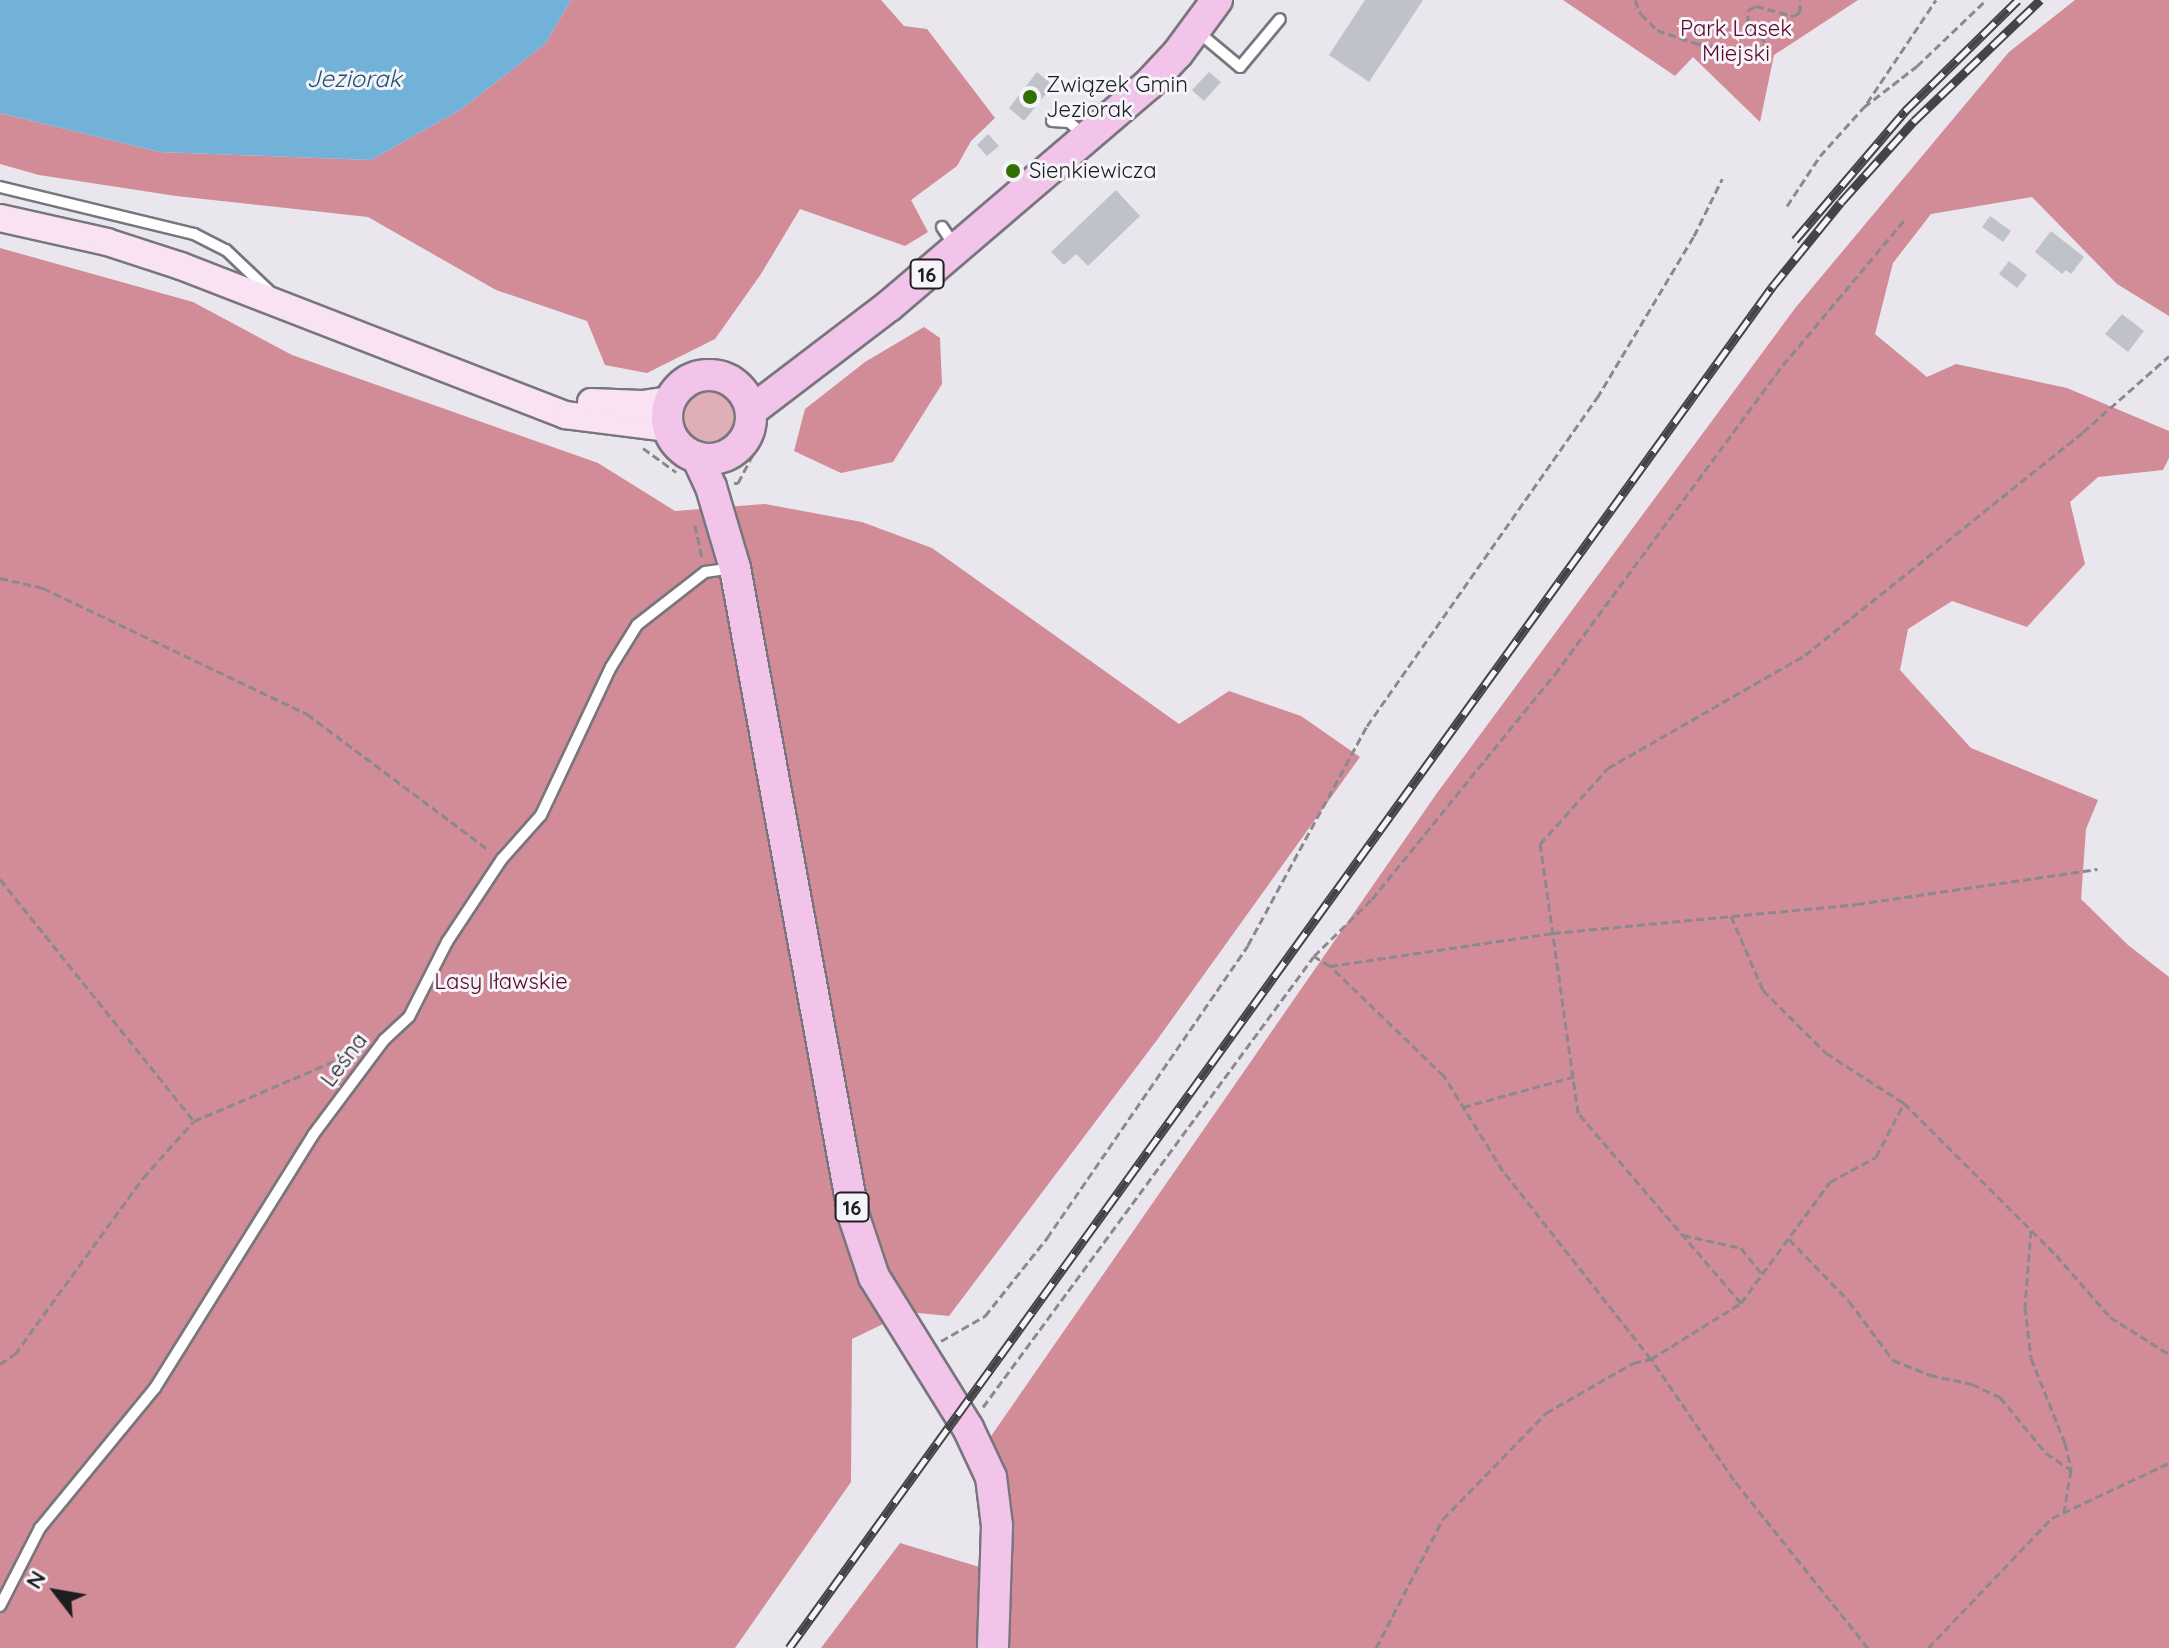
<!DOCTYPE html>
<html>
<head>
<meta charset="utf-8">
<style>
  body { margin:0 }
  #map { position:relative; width:2169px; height:1648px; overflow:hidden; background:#e9e6ed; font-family:Quicksand,sans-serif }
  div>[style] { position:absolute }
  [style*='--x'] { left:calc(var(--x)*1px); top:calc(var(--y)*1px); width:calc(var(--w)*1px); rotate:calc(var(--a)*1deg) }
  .green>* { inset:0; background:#e0aeb7 }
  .round { border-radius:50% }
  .forest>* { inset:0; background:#d18c98 }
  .water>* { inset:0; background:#72b2d8 }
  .building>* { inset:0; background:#c0c2c9 }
  .path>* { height:3px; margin-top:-1.5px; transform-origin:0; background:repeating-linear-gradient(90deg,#8b898e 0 8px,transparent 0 12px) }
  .roads { filter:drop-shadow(2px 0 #78767c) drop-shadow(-2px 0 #78767c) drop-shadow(0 2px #78767c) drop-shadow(0 -2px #78767c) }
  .lane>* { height:10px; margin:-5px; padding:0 5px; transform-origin:5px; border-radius:5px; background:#fff }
  .secondary>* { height:26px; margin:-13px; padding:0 13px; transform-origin:13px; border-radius:13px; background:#f9e2f4 }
  .primary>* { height:30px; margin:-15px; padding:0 15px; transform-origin:15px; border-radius:15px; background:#f2c4e9 }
  .primary>.ring { margin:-15px; padding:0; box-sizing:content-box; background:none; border:30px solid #f2c4e9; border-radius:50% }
  .rail>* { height:9px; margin-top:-4.5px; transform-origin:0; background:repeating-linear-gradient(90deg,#f6f4fb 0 18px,#444346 0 36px); box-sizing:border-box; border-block:2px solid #444346 }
  .dots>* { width:22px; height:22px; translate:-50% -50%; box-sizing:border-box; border:4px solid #f6f4fb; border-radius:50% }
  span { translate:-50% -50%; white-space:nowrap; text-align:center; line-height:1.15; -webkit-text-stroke:6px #f6f4fb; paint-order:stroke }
  .shield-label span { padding:2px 6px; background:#f6f4fb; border:2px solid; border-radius:6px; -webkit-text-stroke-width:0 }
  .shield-label { font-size:20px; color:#1e1e20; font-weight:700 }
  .park-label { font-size:22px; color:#5b0624 }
  .poi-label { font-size:22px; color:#1e1e20 }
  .left { translate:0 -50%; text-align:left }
  .street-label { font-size:22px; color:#1e1e20 }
  .water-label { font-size:24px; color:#21536e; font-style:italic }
  .north { position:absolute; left:16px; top:1552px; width:80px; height:80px; -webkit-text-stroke:6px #f6f4fb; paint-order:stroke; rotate:301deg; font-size:22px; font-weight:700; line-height:32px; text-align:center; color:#1e1e20 }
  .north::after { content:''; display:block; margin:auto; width:28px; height:36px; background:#1e1e20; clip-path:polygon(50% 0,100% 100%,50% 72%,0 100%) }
</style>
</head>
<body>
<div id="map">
  <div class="green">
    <i class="round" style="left:682px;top:389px;width:54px;height:54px"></i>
  </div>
  <div class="forest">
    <i style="clip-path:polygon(571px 0,881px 0,904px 26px,927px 29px,995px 118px,971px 141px,957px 166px,911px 200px,928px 232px,905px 246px,800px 209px,761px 274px,715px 339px,647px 373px,605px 365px,587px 321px,496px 290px,368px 217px,176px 196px,39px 175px,0 164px,0 113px,160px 152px,371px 160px,460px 110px,545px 44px)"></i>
    <i style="clip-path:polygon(1563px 0,1858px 0,1774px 55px,1760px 122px,1693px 57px,1675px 76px)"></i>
    <i style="clip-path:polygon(2075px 0,2169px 0,2169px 316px,2117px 284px,2032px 197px,1931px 214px,1893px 263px,1875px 334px,1927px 377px,1956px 364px,2067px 388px,2169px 431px,2169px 458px,2163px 470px,2098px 477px,2070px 502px,2085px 564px,2027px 627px,1952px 601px,1908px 629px,1900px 670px,1971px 748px,2098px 800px,2086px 829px,2081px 899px,2128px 945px,2169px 977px,2169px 1648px,821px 1648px,900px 1543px,1006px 1575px,989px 1439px,1437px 793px,1796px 307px,2009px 52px)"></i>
    <i style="clip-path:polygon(0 248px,193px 302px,292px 355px,598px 463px,675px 511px,765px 504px,862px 522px,932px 548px,1179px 724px,1229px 691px,1301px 716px,1360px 757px,1157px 1040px,949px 1316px,908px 1312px,852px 1339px,851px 1482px,735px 1648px,0 1648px)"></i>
    <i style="clip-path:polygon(924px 327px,940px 338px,942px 384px,893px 462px,841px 473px,794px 451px,805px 409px,865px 362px)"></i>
  </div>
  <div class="water">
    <i style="clip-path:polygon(0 0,571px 0,545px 44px,460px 110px,371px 160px,160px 152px,0 113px)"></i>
  </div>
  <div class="building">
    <i style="clip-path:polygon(1365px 0,1423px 0,1369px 82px,1329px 55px)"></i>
    <i style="clip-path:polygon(1037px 72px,1053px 85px,1024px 121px,1009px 108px)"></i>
    <i style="clip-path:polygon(1209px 72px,1221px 82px,1204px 101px,1192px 90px)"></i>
    <i style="clip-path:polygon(988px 134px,999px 146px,987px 156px,977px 145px)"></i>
    <i style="clip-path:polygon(1116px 190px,1140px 216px,1088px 266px,1076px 254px,1064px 265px,1051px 252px)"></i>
    <i style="clip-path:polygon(1990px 216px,2011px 231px,2003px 242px,1982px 227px)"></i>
    <i style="clip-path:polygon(2051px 231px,2084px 257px,2071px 274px,2066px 270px,2062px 274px,2035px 252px)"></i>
    <i style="clip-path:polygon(2009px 261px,2027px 275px,2017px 288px,1999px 274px)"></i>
    <i style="clip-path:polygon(2122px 314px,2144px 331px,2128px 352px,2105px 334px)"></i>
  </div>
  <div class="path">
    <i style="--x:1635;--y:0;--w:15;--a:67"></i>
    <i style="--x:1641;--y:14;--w:23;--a:45"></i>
    <i style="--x:1657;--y:30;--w:40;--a:18.9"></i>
    <i style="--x:1695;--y:43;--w:59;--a:11.7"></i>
    <i style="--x:1753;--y:55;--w:10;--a:-24"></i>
    <i style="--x:1762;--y:51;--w:9;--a:-72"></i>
    <i style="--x:1765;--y:42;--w:25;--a:-132"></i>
    <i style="--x:1748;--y:23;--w:13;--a:-90"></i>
    <i style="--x:1748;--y:10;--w:9;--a:-27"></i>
    <i style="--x:1756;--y:6;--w:39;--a:15"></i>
    <i style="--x:1794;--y:16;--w:7;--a:-34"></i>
    <i style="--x:1800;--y:12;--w:12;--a:-90"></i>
    <i style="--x:1867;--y:103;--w:124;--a:-56.2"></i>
    <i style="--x:1787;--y:206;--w:60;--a:-56.6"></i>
    <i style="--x:1820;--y:156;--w:66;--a:-48.1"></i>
    <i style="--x:1864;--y:107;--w:67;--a:-37.7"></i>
    <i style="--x:1917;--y:66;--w:95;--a:-43.7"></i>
    <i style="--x:643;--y:448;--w:41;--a:36"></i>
    <i style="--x:734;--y:483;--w:4;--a:0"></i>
    <i style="--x:738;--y:483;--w:56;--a:-62.5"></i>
    <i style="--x:695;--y:525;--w:33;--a:78"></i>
    <i style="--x:0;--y:578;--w:44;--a:13.1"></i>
    <i style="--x:43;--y:588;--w:293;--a:25.5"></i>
    <i style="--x:307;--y:714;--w:227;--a:36.8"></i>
    <i style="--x:0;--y:879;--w:310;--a:51.3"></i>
    <i style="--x:1731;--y:916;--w:81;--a:66.6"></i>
    <i style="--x:1763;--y:990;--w:89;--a:45"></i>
    <i style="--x:1826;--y:1053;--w:93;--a:32.7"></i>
    <i style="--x:1904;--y:1103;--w:215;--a:45"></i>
    <i style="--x:2056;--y:1255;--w:82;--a:48.9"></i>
    <i style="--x:2110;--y:1317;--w:70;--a:32.1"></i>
    <i style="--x:1330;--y:966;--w:225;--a:-8.4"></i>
    <i style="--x:1553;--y:933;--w:305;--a:-5.4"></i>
    <i style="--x:1857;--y:904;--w:243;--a:-8.3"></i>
    <i style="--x:1463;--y:1107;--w:114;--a:-15.3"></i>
    <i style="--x:2031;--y:1230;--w:77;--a:94.5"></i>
    <i style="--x:2025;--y:1307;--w:51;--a:83.3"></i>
    <i style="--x:2031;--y:1358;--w:92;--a:68.2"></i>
    <i style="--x:2065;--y:1443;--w:28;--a:77"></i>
    <i style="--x:1683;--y:1235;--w:59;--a:12.6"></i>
    <i style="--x:1741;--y:1248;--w:35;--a:51"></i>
    <i style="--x:1789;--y:1239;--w:86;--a:45.9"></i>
    <i style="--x:1849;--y:1301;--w:74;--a:53.3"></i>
    <i style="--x:1893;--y:1360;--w:40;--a:22"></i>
    <i style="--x:1930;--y:1375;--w:43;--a:12.1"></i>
    <i style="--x:1972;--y:1384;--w:31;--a:25"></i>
    <i style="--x:2000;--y:1397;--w:72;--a:50.6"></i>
    <i style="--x:2046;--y:1453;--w:30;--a:34"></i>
    <i style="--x:2071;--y:1470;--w:43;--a:99.5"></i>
    <i style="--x:1741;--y:1303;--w:150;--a:-53.7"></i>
    <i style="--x:1830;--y:1182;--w:52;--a:-28.5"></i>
    <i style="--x:1876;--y:1157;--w:61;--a:-62.6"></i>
    <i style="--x:941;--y:1341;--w:51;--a:-29.6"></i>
    <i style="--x:985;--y:1316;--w:100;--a:-51.5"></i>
    <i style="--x:1047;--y:1238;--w:355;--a:-55.5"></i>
    <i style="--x:1248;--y:945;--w:249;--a:-61.5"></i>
    <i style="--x:1367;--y:726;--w:401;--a:-55"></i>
    <i style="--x:1597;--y:398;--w:189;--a:-59.1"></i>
    <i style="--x:1694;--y:236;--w:64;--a:-63.8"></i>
    <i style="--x:0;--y:1364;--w:18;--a:-34"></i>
    <i style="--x:15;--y:1354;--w:218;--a:-54"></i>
    <i style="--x:143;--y:1178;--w:76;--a:-48.2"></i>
    <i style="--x:194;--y:1121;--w:176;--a:-23.1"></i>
    <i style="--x:983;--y:1407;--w:559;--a:-53.72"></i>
    <i style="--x:1376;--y:1648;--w:145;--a:-62.6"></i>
    <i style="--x:1443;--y:1519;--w:148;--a:-45.8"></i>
    <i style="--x:1546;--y:1413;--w:100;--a:-29.9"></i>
    <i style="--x:1633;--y:1363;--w:18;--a:-13"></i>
    <i style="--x:1651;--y:1359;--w:106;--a:-31.9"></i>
    <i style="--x:1741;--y:1303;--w:250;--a:-130.6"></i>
    <i style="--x:1578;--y:1113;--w:272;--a:-98"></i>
    <i style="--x:1540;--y:844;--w:102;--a:-48.2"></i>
    <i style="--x:1608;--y:768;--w:227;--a:-29.8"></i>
    <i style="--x:1805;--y:655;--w:356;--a:-38.7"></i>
    <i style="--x:2083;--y:432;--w:115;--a:-41.5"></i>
    <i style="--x:1868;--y:1648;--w:215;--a:-128.6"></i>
    <i style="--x:1734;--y:1480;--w:147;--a:-124.4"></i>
    <i style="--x:1651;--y:1359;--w:239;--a:-128.2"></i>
    <i style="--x:1503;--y:1171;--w:112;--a:-121.8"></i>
    <i style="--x:1444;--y:1076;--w:158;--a:-136"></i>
    <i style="--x:1330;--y:966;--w:19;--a:-148"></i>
    <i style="--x:1314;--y:956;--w:81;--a:-44.5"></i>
    <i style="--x:1372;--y:899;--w:290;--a:-50.9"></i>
    <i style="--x:1555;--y:674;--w:384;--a:-53.6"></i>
    <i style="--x:1783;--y:365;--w:190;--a:-50.1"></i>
    <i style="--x:1928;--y:1648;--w:180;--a:-46.4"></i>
    <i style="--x:2052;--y:1518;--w:129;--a:-25.2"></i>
  </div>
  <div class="roads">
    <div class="lane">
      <i style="--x:1197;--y:31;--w:56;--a:39.9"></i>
      <i style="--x:1240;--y:67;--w:62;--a:-50.2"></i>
      <i style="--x:1052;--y:121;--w:17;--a:3"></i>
      <i style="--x:1069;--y:122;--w:18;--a:41"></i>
      <i style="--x:0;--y:187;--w:200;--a:13.6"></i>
      <i style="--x:194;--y:234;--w:36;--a:27"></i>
      <i style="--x:226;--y:250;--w:59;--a:43.6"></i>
      <i style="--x:942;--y:227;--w:22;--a:56"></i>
      <i style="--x:0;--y:1606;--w:88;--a:-62.9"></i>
      <i style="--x:40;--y:1528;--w:181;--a:-50.6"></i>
      <i style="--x:155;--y:1388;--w:298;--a:-58"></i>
      <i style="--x:313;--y:1135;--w:119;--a:-53.2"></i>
      <i style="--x:384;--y:1040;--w:34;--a:-43"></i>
      <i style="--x:409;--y:1017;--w:84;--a:-63.1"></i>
      <i style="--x:447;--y:942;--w:100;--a:-56.5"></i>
      <i style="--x:502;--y:859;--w:59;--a:-48.4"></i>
      <i style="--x:541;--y:815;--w:164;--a:-64.7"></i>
      <i style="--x:611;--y:667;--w:49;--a:-58.2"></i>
      <i style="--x:637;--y:625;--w:86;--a:-37.9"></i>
      <i style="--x:705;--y:572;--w:28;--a:-8"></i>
    </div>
    <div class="secondary">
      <i style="--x:0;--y:218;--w:110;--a:12.6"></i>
      <i style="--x:107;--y:242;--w:78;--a:18"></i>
      <i style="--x:181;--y:266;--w:412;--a:21.2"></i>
      <i style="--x:565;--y:415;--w:104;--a:7.2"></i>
      <i style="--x:591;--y:402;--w:51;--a:2.2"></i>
      <i style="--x:642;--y:404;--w:29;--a:-8"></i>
    </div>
    <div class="primary">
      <i class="ring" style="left:667px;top:375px;width:54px;height:54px"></i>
      <i style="--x:751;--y:411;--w:173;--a:-37.3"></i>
      <i style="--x:889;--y:306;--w:342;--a:-40.5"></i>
      <i style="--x:1149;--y:84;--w:42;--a:-46.9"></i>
      <i style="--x:1178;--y:53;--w:66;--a:-53.7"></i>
      <i style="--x:697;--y:457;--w:33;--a:65"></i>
      <i style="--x:711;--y:487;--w:84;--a:73.5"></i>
      <i style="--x:735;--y:568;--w:660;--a:79.61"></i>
      <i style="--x:854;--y:1217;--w:63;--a:71.6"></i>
      <i style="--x:874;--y:1277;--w:178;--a:58.1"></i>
      <i style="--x:968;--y:1428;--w:54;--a:64.9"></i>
      <i style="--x:991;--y:1477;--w:49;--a:83"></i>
      <i style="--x:997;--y:1526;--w:122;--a:91.9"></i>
    </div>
  </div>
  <div class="rail">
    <i style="--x:1795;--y:240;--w:170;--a:-49.5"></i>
    <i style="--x:1905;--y:111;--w:158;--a:-44.5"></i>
    <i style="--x:789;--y:1648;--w:1679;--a:-54.16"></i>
    <i style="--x:1772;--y:287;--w:109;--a:-50.9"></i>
    <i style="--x:1841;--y:202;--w:109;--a:-48"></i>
    <i style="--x:1914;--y:121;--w:175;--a:-43.8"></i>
  </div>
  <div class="dots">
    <i style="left:1030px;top:97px;background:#326f01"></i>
    <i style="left:1013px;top:171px;background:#326f01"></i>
  </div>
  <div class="shield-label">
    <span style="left:927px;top:274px">16</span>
    <span style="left:852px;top:1207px">16</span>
  </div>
  <div class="park-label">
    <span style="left:1736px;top:41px">Park Lasek<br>Miejski</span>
    <span style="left:501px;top:982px">Lasy Iławskie</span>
  </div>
  <div class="poi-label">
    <span class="left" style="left:1046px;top:97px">Związek Gmin<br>Jeziorak</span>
    <span class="left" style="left:1029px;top:171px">Sienkiewicza</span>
  </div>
  <div class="street-label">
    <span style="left:344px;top:1060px;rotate:-53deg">Leśna</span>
  </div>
  <div class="water-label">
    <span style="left:354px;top:79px">Jeziorak</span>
  </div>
  <div class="north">N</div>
</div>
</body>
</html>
